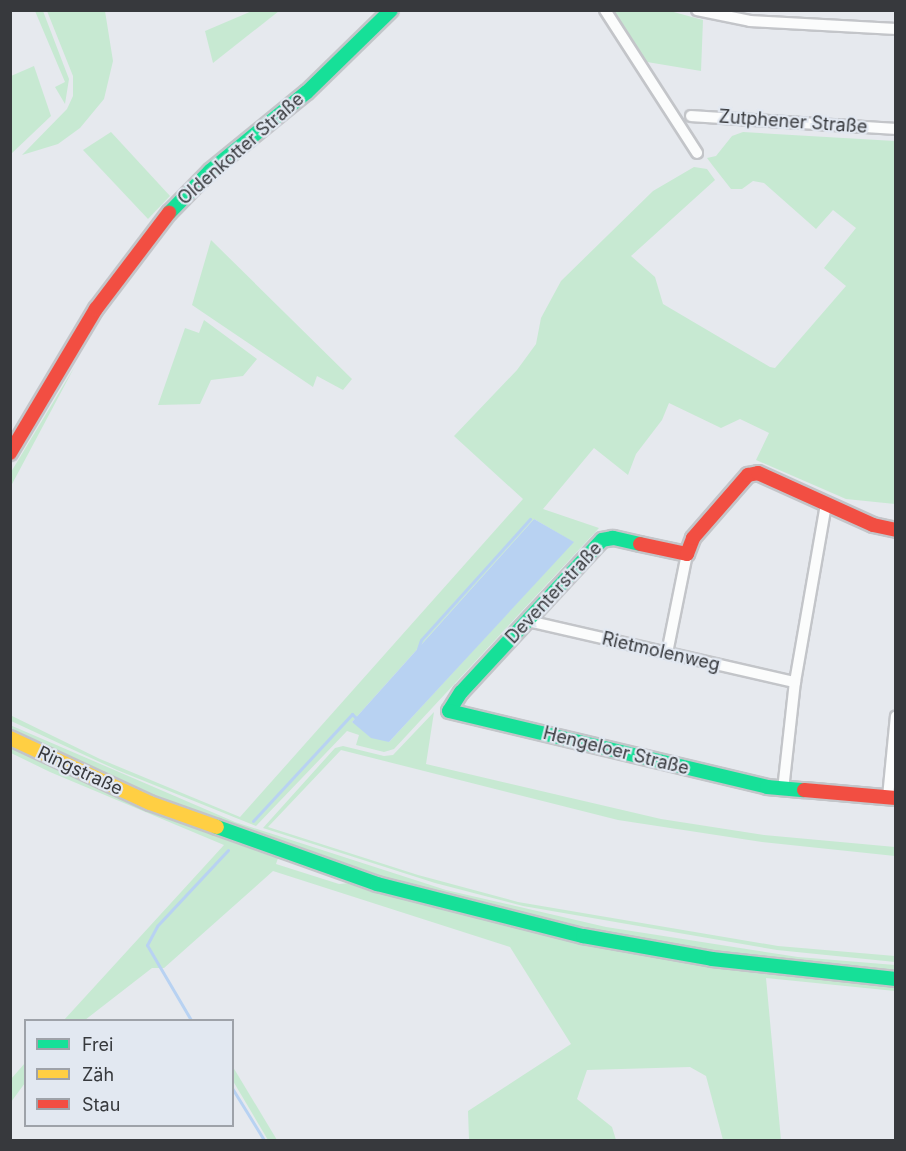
<!DOCTYPE html>
<html>
<head>
<meta charset="utf-8">
<style>
  body { margin:0 }
  #map { position:relative; width:906px; height:1151px; overflow:hidden; background:#e6e9ee; font-family:Inter,sans-serif }
  div>[style] { position:absolute }
  [style*='--x'] { left:calc(var(--x)*1px); top:calc(var(--y)*1px); width:calc(var(--w)*1px); rotate:calc(var(--a)*1deg) }
  .green>* { inset:0; background:#c7e9d2 }
  .water>* { inset:0; background:#b8d2f2 }
  .stream>* { height:3px; margin:-1.5px; padding:0 1.5px; transform-origin:1.5px; border-radius:1.5px; background:#b8d2f2 }
  .roads { filter:drop-shadow(2px 0 #c3c5c9) drop-shadow(-2px 0 #c3c5c9) drop-shadow(0 2px #c3c5c9) drop-shadow(0 -2px #c3c5c9) }
  .street>* { height:10px; margin:-5px; padding:0 5px; transform-origin:5px; border-radius:5px; background:#fbfcfc }
  .fast>* { height:14px; margin:-7px; padding:0 7px; transform-origin:7px; border-radius:7px; background:#16e098 }
  .slow>* { height:14px; margin:-7px; padding:0 7px; transform-origin:7px; border-radius:7px; background:#ffcf43 }
  .jam>* { height:14px; margin:-7px; padding:0 7px; transform-origin:7px; border-radius:7px; background:#f24e42 }
  span { translate:-50% -50%; white-space:nowrap; text-align:center; line-height:1.15; -webkit-text-stroke:4.5px #e2e8f1; paint-order:stroke }
  .street-label { font-size:18px; color:#37393d }
  .frame { position:absolute; inset:0; border:12px solid #37393d; pointer-events:none }
  .legend { position:absolute; left:24px; top:1019px; width:210px; height:108px; box-sizing:border-box; background:#e2e8f1; border:2px solid #9ea2a9; margin:0; padding:8px 10px; list-style:none; font-size:18px; color:#37393d }
  .legend li { display:flex; align-items:center; gap:12px; height:30px }
  .legend b { width:30px; border:2px solid #9ea2a9 }
</style>
</head>
<body>
<div id="map">
  <div class="green">
    <i style="clip-path:polygon(35px 11px,43px 11px,69px 79px,65px 104px,55px 87px,65px 82px)"></i>
    <i style="clip-path:polygon(47px 11px,105px 11px,113px 61px,104px 99px,80px 128px,58px 144px,22px 155px,67px 109px,73px 96px,73px 76px)"></i>
    <i style="clip-path:polygon(252px 11px,279px 11px,213px 63px,205px 31px)"></i>
    <i style="clip-path:polygon(610px 11px,670px 11px,703px 20px,701px 71px,641px 61px)"></i>
    <i style="clip-path:polygon(34px 66px,51px 116px,11px 154px,11px 76px)"></i>
    <i style="clip-path:polygon(111px 132px,170px 196px,148px 219px,83px 150px)"></i>
    <i style="clip-path:polygon(evenodd,743px 132px,895px 141px,895px 504px,846px 499px,756px 460px,769px 433px,740px 419px,721px 428px,669px 403px,662px 420px,636px 454px,628px 475px,594px 448px,543px 509px,599px 528px,394px 749px,384px 752px,356px 745px,359px 735px,347px 731px,256px 826px,117px 770px,11px 721px,10px 715px,100px 759px,240px 817px,523px 499px,454px 436px,517px 370px,536px 344px,541px 318px,561px 281px,653px 191px,694px 167px,707px 169px,715px 180px,631px 256px,655px 277px,663px 304px,770px 367px,775px 368px,846px 286px,824px 268px,856px 228px,833px 210px,816px 229px,764px 183px,753px 181px,742px 189px,731px 189px,713px 166px,707px 158px,716px 156px,732px 136px,743px 132px,534px 519px,573px 542px,389px 742px,352px 722px,534px 519px)"></i>
    <i style="clip-path:polygon(211px 240px,352px 379px,343px 390px,317px 376px,313px 387px,192px 305px)"></i>
    <i style="clip-path:polygon(204px 320px,257px 359px,243px 376px,211px 380px,200px 404px,158px 405px,185px 328px,199px 333px)"></i>
    <i style="clip-path:polygon(75px 366px,11px 486px,11px 472px)"></i>
    <i style="clip-path:polygon(434px 712px,426px 764px,661px 819px,764px 835px,895px 847px,895px 856px,762px 842px,618px 820px,341px 750px,268px 827px,418px 875px,518px 902px,778px 946px,895px 956px,895px 962px,777px 950px,523px 906px,435px 883px,263px 828px,335px 748px,343px 746px,384px 756px,393px 755px)"></i>
    <i style="clip-path:polygon(10px 725px,235px 822px,446px 890px,606px 927px,798px 957px,895px 965px,895px 973px,737px 957px,639px 941px,429px 894px,193px 815px,11px 734px)"></i>
    <i style="clip-path:polygon(11px 747px,121px 797px,278px 858px,276px 864px,339px 884px,350px 883px,435px 908px,573px 940px,895px 984px,895px 991px,766px 978px,781px 1140px,723px 1140px,706px 1076px,690px 1067px,587px 1070px,577px 1099px,612px 1127px,616px 1140px,469px 1140px,468px 1111px,571px 1044px,510px 947px,273px 871px,164px 968px,152px 968px,85px 1020px,64px 1020px,224px 845px,50px 772px,11px 753px)"></i>
    <i style="clip-path:polygon(25px 1063px,25px 1083px,11px 1102px,11px 1079px)"></i>
    <i style="clip-path:polygon(233px 1067px,277px 1140px,268px 1140px,233px 1081px)"></i>
  </div>
  <div class="water">
    <i style="clip-path:polygon(534px 519px,574px 542px,389px 742px,371px 738px,352px 722px)"></i>
  </div>
  <div class="stream">
    <i style="--x:418;--y:649;--w:9;--a:-72"></i>
    <i style="--x:421;--y:640;--w:163;--a:-48"></i>
    <i style="--x:253;--y:821;--w:146;--a:-47.2"></i>
    <i style="--x:352;--y:714;--w:8;--a:45"></i>
    <i style="--x:191;--y:1020;--w:87;--a:-120.4"></i>
    <i style="--x:147;--y:945;--w:21;--a:-62"></i>
    <i style="--x:157;--y:926;--w:104;--a:-46.9"></i>
    <i style="--x:232;--y:1088;--w:61;--a:58.4"></i>
  </div>
  <div class="roads">
    <div class="street">
      <i style="--x:605;--y:10;--w:170;--a:57.2"></i>
      <i style="--x:697;--y:10;--w:54;--a:11.7"></i>
      <i style="--x:750;--y:21;--w:146;--a:3.1"></i>
      <i style="--x:691;--y:116;--w:205;--a:3.6"></i>
      <i style="--x:528;--y:621;--w:274;--a:12.9"></i>
      <i style="--x:667;--y:653;--w:101;--a:-78.6"></i>
      <i style="--x:783;--y:790;--w:109;--a:-83.7"></i>
      <i style="--x:795;--y:682;--w:181;--a:-80.1"></i>
      <i style="--x:888;--y:797;--w:81;--a:-84.4"></i>
    </div>
    <div class="fast">
      <i style="--x:169;--y:213;--w:59;--a:-45.7"></i>
      <i style="--x:210;--y:171;--w:125;--a:-39.2"></i>
      <i style="--x:307;--y:92;--w:117;--a:-44.3"></i>
      <i style="--x:640;--y:544;--w:28;--a:-167"></i>
      <i style="--x:613;--y:538;--w:11;--a:170"></i>
      <i style="--x:602;--y:540;--w:207;--a:132.8"></i>
      <i style="--x:461;--y:692;--w:22;--a:122"></i>
      <i style="--x:449;--y:711;--w:327;--a:13.4"></i>
      <i style="--x:767;--y:787;--w:37;--a:5"></i>
      <i style="--x:217;--y:827;--w:170;--a:19.6"></i>
      <i style="--x:377;--y:884;--w:212;--a:14.2"></i>
      <i style="--x:583;--y:936;--w:131;--a:10.1"></i>
      <i style="--x:712;--y:959;--w:185;--a:6.2"></i>
    </div>
    <div class="slow">
      <i style="--x:10;--y:738;--w:154;--a:24.9"></i>
      <i style="--x:150;--y:803;--w:71;--a:19.7"></i>
    </div>
    <div class="jam">
      <i style="--x:10;--y:453;--w:168;--a:-59.2"></i>
      <i style="--x:96;--y:309;--w:121;--a:-52.8"></i>
      <i style="--x:640;--y:544;--w:48;--a:12"></i>
      <i style="--x:687;--y:554;--w:17;--a:-69"></i>
      <i style="--x:693;--y:538;--w:84;--a:-48.9"></i>
      <i style="--x:748;--y:475;--w:10;--a:-11"></i>
      <i style="--x:758;--y:473;--w:126;--a:24.3"></i>
      <i style="--x:873;--y:525;--w:24;--a:12"></i>
      <i style="--x:804;--y:790;--w:92;--a:5"></i>
    </div>
  </div>
  <div class="street-label">
    <span style="left:793px;top:122px;rotate:4deg">Zutphener Straße</span>
    <span style="left:241px;top:149px;rotate:-41deg">Oldenkotter Straße</span>
    <span style="left:554px;top:593px;rotate:-47deg">Deventerstraße</span>
    <span style="left:661px;top:652px;rotate:13deg">Rietmolenweg</span>
    <span style="left:616px;top:751px;rotate:14deg">Hengeloer Straße</span>
    <span style="left:80px;top:771px;rotate:25deg">Ringstraße</span>
  </div>
  <div class="frame"></div>
  <ul class="legend">
  <li><b style="height:8px;background:#16e098"></b>Frei</li>
  <li><b style="height:8px;background:#ffcf43"></b>Zäh</li>
  <li><b style="height:8px;background:#f24e42"></b>Stau</li>
  </ul>
</div>
</body>
</html>
